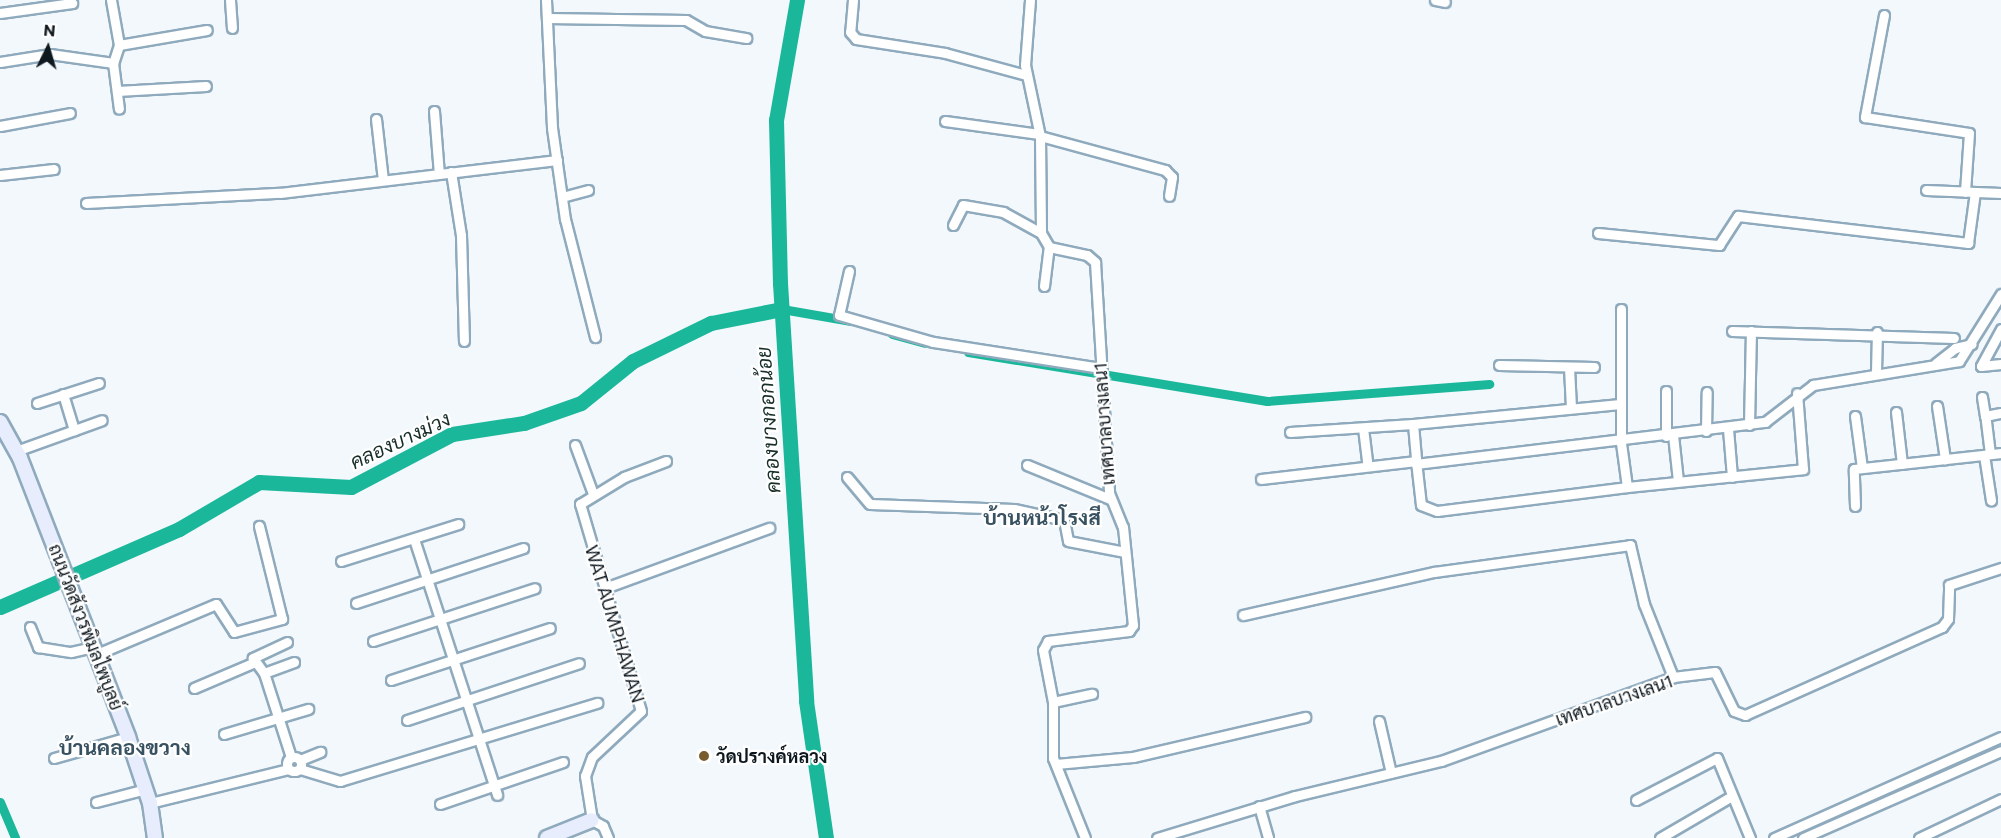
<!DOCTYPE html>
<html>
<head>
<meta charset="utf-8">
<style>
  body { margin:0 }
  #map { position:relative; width:2001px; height:838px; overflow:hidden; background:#f2f8fc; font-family:Commissioner,Sarabun,sans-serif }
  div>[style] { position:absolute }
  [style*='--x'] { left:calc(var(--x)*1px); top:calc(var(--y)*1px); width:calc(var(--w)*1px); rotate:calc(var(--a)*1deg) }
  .canal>* { height:9px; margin:-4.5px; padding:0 4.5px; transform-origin:4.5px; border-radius:4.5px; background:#1ab79a }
  .river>* { height:15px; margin:-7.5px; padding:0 7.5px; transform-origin:7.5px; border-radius:7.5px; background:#1ab79a }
  .roads { filter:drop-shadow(2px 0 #8faabd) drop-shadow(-2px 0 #8faabd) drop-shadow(0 2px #8faabd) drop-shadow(0 -2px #8faabd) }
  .street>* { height:9px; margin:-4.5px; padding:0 4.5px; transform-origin:4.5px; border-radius:4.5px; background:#fff }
  .street>.ring { margin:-4.5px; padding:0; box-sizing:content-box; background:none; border:9px solid #fff; border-radius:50% }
  .secondary>* { height:14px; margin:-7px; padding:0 7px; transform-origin:7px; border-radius:7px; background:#e7edfc }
  .dots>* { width:16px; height:16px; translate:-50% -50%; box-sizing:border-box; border:3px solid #fff; border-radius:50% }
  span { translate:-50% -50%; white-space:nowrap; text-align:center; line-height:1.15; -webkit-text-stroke:4.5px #fff; paint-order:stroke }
  .street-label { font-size:18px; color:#0e181f }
  .poi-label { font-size:18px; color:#0e181f; font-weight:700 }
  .left { translate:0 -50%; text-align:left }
  .water-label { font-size:20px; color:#172e28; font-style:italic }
  .quarter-label { font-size:21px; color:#385161; font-weight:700 }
  .north { position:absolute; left:18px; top:18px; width:60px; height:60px; -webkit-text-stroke:4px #fff; paint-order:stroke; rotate:5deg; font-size:16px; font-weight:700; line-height:24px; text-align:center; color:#0e181f }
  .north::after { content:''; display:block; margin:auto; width:21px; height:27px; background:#0e181f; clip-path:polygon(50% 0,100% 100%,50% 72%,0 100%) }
</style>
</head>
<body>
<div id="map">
  <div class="canal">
    <i style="--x:782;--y:309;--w:70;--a:9.9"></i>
    <i style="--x:892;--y:334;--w:34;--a:15"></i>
    <i style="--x:968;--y:352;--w:303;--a:9.3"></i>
    <i style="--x:1267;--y:401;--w:223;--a:-4.4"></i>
    <i style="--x:0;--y:802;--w:39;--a:67"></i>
  </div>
  <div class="river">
    <i style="--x:797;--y:0;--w:122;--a:99.9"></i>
    <i style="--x:776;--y:120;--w:163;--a:88.6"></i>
    <i style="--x:780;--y:283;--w:419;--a:86.4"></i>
    <i style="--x:806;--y:701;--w:138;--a:81.7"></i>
    <i style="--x:0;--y:607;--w:195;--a:-23.5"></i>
    <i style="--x:179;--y:529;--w:93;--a:-30.4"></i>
    <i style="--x:259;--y:482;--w:92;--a:3.1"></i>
    <i style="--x:351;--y:487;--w:114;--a:-27.7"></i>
    <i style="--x:452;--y:434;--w:73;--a:-8.7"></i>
    <i style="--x:524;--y:423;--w:60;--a:-19.3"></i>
    <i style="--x:581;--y:403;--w:67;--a:-38.9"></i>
    <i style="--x:633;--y:361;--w:87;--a:-26"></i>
    <i style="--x:711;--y:323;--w:72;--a:-11.2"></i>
  </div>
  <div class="roads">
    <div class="street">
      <i style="--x:111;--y:0;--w:46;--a:79.9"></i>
      <i style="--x:119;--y:45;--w:19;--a:108"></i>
      <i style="--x:113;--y:63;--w:46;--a:82.6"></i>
      <i style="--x:230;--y:0;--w:28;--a:86"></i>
      <i style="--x:546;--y:0;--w:128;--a:87.3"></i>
      <i style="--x:552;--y:128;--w:92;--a:81.9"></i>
      <i style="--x:565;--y:219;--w:122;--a:75.7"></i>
      <i style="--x:853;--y:0;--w:32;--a:95"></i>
      <i style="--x:850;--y:32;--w:9;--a:49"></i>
      <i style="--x:856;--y:39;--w:90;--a:8.9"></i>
      <i style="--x:945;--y:53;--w:84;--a:15.2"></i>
      <i style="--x:1030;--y:0;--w:65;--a:94.4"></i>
      <i style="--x:1025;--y:65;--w:73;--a:78.1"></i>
      <i style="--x:1040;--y:136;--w:97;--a:89.4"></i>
      <i style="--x:1041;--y:233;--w:16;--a:60"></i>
      <i style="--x:1049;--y:247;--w:39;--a:12"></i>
      <i style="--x:1087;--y:255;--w:11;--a:41"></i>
      <i style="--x:1095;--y:262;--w:231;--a:86.5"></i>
      <i style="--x:1109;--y:493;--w:37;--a:68"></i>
      <i style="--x:1123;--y:527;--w:99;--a:84.2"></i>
      <i style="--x:1133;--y:625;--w:7;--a:124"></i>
      <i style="--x:1129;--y:631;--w:82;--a:173"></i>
      <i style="--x:1048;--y:641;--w:10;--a:119"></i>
      <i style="--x:1043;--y:650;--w:53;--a:79.1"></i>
      <i style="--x:1053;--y:702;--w:56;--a:90"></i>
      <i style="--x:1053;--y:758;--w:86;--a:68.2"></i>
      <i style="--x:1435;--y:0;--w:10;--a:11"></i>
      <i style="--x:0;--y:13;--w:73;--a:-7.9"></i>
      <i style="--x:1884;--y:15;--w:104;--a:100.6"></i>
      <i style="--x:1865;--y:117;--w:105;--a:8.7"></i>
      <i style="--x:1969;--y:133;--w:59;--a:93.9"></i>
      <i style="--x:547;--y:18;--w:139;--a:0.8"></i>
      <i style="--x:686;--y:20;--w:22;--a:30"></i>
      <i style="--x:705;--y:31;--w:42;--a:9.7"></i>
      <i style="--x:119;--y:45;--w:89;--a:-9.7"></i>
      <i style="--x:0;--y:62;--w:51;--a:-9.1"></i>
      <i style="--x:50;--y:54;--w:64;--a:8.1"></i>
      <i style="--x:117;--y:91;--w:89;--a:-3.2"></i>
      <i style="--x:434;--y:111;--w:63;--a:85.5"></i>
      <i style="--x:376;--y:119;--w:61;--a:83.5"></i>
      <i style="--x:945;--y:121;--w:95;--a:7.9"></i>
      <i style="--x:0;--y:126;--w:71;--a:-10.5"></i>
      <i style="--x:1040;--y:136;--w:130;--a:15.2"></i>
      <i style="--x:1165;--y:170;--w:10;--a:45"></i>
      <i style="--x:1172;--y:177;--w:19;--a:99"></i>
      <i style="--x:451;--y:172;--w:64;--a:81"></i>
      <i style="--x:461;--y:235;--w:106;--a:88.4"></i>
      <i style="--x:0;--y:175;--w:54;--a:-6.3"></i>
      <i style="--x:1926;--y:190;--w:75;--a:2.3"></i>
      <i style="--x:562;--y:197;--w:27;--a:-15"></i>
      <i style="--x:86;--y:203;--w:194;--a:-3"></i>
      <i style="--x:280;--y:193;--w:279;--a:-6.8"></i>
      <i style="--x:953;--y:225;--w:22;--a:-63"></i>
      <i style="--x:963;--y:205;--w:41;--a:9.9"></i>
      <i style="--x:1003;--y:212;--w:43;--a:28.9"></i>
      <i style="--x:1598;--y:233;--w:122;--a:5.7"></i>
      <i style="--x:1719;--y:245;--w:35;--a:-57"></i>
      <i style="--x:1738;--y:216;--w:232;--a:6.7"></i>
      <i style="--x:1968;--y:243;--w:51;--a:-82.2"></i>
      <i style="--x:849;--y:271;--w:45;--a:102.8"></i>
      <i style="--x:839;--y:315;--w:98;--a:16"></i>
      <i style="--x:933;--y:342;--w:170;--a:8.8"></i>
      <i style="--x:1044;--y:286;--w:39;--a:-83"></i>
      <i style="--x:1621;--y:309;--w:134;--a:90"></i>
      <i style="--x:1621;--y:443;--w:44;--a:82.2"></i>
      <i style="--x:1627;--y:487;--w:177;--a:-5.8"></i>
      <i style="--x:1803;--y:469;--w:76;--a:-94.5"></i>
      <i style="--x:1732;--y:331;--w:222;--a:1.8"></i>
      <i style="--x:1936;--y:363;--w:24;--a:-38"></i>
      <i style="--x:1955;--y:348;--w:17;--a:-13"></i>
      <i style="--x:1499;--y:365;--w:95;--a:1.2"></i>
      <i style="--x:1981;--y:366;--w:42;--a:-61.6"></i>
      <i style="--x:1981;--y:366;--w:20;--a:-6"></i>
      <i style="--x:1569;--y:367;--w:41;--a:87.2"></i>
      <i style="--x:1876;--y:372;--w:40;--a:-88.6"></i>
      <i style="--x:63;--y:394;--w:38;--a:73"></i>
      <i style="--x:1982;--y:397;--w:19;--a:81"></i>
      <i style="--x:37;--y:403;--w:65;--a:-17.9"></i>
      <i style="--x:1620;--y:404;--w:208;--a:174.5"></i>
      <i style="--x:1413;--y:424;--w:37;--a:85"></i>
      <i style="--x:1416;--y:461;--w:44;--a:83.5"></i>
      <i style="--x:1421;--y:505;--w:17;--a:21"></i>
      <i style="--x:1437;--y:511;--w:192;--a:-7.2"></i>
      <i style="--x:1937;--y:406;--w:54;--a:81.4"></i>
      <i style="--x:1896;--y:412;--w:52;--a:83.4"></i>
      <i style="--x:1855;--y:416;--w:52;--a:82.3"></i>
      <i style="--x:1749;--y:425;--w:94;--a:-88.8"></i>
      <i style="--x:1363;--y:428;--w:38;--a:83"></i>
      <i style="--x:1728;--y:429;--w:48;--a:85.2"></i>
      <i style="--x:1706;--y:431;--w:39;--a:-89"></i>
      <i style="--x:1290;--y:432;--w:123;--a:-3.7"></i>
      <i style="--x:1673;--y:435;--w:46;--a:83.8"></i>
      <i style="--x:1666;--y:436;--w:45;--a:-90"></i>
      <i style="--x:575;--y:445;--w:52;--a:69.8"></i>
      <i style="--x:16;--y:451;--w:91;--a:-19.8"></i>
      <i style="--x:1990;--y:454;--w:38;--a:-97"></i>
      <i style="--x:1985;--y:416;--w:16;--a:-11"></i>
      <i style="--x:1984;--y:455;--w:46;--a:81.2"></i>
      <i style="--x:1416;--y:464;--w:352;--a:-6.9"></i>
      <i style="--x:1765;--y:422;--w:61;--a:-37.6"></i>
      <i style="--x:1813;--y:385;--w:148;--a:-9.3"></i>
      <i style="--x:1959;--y:361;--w:79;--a:-57.9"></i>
      <i style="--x:1027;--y:465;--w:90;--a:22.3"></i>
      <i style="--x:847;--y:477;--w:35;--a:50"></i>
      <i style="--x:870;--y:504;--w:144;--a:2"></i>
      <i style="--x:1014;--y:509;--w:51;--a:12.4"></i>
      <i style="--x:1064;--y:520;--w:21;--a:79"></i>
      <i style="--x:1068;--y:541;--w:58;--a:10.9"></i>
      <i style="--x:1261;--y:479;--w:156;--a:-6.6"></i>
      <i style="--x:1855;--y:506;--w:37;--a:-92"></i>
      <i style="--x:1854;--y:469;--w:148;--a:-6.2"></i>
      <i style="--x:414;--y:539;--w:269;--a:72"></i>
      <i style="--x:341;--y:561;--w:123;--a:-17.5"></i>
      <i style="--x:605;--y:588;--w:175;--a:-20.1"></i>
      <i style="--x:356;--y:603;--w:176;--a:-18.2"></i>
      <i style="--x:1243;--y:615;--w:196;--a:-12.7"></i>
      <i style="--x:1434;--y:572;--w:198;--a:-7.8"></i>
      <i style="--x:1630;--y:545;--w:61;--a:76.7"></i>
      <i style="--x:1644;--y:604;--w:79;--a:68.3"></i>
      <i style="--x:30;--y:627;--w:22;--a:68"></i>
      <i style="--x:38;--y:647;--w:33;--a:9"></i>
      <i style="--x:71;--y:652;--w:23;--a:-13"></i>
      <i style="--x:373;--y:641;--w:170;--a:-18.1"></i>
      <i style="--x:287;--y:642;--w:38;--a:155"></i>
      <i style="--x:253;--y:658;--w:19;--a:54"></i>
      <i style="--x:264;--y:673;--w:88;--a:72.2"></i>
      <i style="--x:97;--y:654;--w:129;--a:-22.8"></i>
      <i style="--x:216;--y:604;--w:33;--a:57"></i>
      <i style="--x:234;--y:632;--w:50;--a:-15.2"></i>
      <i style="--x:282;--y:619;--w:96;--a:-103.9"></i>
      <i style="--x:264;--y:673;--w:32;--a:-20"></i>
      <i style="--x:391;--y:680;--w:167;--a:-18.1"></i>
      <i style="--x:194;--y:688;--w:66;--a:-23.1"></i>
      <i style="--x:1053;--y:702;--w:40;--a:-12"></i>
      <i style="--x:407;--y:720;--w:181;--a:-18.3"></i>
      <i style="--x:1379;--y:721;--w:53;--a:77"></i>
      <i style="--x:224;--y:734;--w:88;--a:-16.6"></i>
      <i class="ring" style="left:287px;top:757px;width:5px;height:5px"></i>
      <i style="--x:54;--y:758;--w:77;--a:-15.8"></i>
      <i style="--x:300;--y:760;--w:22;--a:-22"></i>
      <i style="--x:1056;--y:764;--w:77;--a:-5.2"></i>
      <i style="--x:1133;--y:757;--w:177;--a:-13.1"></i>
      <i style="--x:300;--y:769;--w:42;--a:16.7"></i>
      <i style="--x:340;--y:781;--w:269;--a:-16.9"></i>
      <i style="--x:1636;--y:800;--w:91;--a:-27.4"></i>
      <i style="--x:1717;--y:758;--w:87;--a:67.6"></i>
      <i style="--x:96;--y:802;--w:52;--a:-14.6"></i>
      <i style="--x:150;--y:803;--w:142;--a:-13.8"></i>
      <i style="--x:440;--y:804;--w:130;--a:-18.9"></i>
      <i style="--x:1259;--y:806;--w:33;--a:74"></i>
      <i style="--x:608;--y:838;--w:13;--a:-113"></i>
      <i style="--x:603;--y:826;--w:13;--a:-151"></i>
      <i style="--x:592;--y:820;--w:45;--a:-99"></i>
      <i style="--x:585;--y:776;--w:20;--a:-70"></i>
      <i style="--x:592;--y:757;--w:67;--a:-43.2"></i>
      <i style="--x:641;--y:711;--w:216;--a:-106.4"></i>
      <i style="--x:580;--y:504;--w:52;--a:-31.5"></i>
      <i style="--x:624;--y:477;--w:45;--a:-20.9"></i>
      <i style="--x:1157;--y:838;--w:144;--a:-16.9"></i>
      <i style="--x:1295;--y:796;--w:150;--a:-13.5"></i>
      <i style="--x:1441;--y:761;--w:247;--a:-19.9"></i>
      <i style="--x:1673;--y:677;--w:42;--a:-6.8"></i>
      <i style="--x:1715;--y:672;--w:43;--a:64"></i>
      <i style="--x:1734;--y:711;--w:12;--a:20"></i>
      <i style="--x:1745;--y:715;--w:216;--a:-24.1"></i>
      <i style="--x:1942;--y:627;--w:10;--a:-53"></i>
      <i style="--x:1948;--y:619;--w:34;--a:-88"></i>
      <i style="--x:1949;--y:585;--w:55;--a:-18.1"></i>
      <i style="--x:1660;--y:838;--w:83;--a:-30.3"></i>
      <i style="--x:1774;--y:838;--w:248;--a:-24"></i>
      <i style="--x:1803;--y:838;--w:216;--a:-23.7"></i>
      <i style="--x:1919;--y:838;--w:91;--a:-25.4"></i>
    </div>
    <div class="secondary">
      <i style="--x:0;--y:422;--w:41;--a:60.9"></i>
      <i style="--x:20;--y:458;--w:299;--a:68.8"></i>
      <i style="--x:128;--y:737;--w:70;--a:71.6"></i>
      <i style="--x:150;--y:803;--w:35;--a:82"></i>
      <i style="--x:547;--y:838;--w:48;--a:-21.8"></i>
    </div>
  </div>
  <div class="dots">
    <i style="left:704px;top:756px;background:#775d2f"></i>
  </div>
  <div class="street-label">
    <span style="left:1104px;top:424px;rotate:-94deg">เทศบาลบางเลน1</span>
    <span style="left:615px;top:624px;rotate:73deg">WAT AUMPHAWAN</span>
    <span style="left:86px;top:627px;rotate:69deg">ถนนวัดสังวรพิมลไพบูลย์</span>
    <span style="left:1614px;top:700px;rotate:-19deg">เทศบาลบางเลน1</span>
  </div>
  <div class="poi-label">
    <span class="left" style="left:716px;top:756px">วัดปรางค์หลวง</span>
  </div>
  <div class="water-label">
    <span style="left:768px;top:420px;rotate:-94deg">คลองบางกอกน้อย</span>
    <span style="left:400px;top:440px;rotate:-25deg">คลองบางม่วง</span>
  </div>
  <div class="quarter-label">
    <span style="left:1042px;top:517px">บ้านหน้าโรงสี</span>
    <span style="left:125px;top:747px">บ้านคลองขวาง</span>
  </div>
  <div class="north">N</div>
</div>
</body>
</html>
